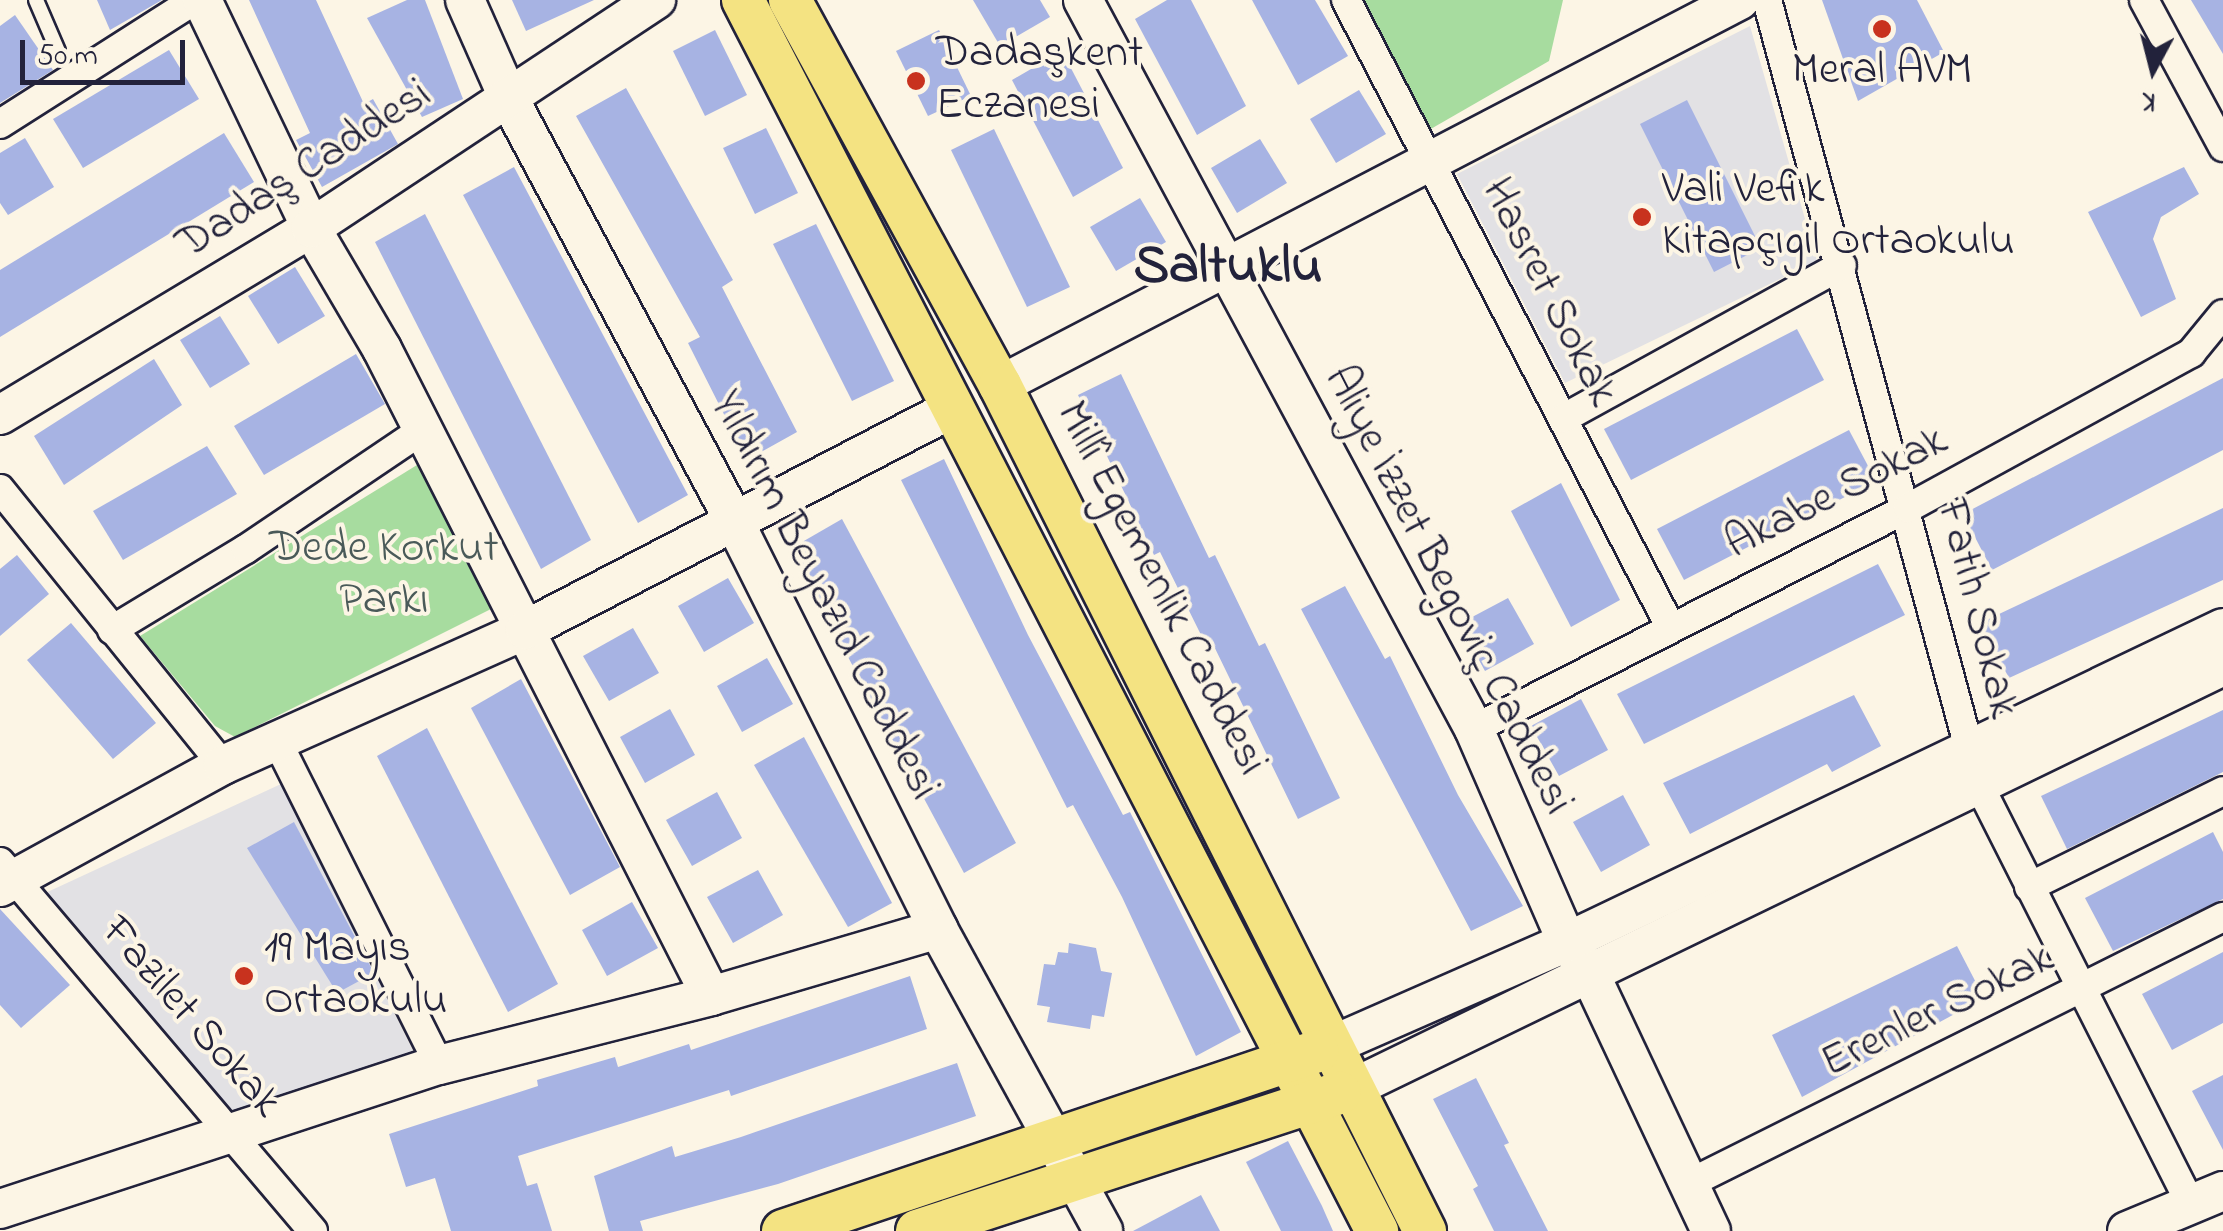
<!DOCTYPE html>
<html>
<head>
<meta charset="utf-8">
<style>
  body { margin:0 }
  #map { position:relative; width:2223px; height:1231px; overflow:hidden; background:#fcf5e5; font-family:"Indie Flower",sans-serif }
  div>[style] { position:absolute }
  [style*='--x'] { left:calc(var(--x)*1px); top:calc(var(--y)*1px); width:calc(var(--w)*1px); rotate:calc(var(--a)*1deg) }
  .built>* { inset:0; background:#e2e1e4 }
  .green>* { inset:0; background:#a7dc9f }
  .building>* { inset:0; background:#a7b3e3 }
  .roads { filter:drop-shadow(2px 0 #22223b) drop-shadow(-2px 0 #22223b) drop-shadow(0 2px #22223b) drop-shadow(0 -2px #22223b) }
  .lane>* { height:14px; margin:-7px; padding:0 7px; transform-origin:7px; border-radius:7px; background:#fcf5e5 }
  .street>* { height:28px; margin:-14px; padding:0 14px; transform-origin:14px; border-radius:14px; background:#fcf5e5 }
  .secondary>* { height:38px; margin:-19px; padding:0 19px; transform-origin:19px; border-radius:19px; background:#fcf5e5 }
  .primary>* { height:42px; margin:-21px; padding:0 21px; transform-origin:21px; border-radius:21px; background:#f4e382 }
  .dots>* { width:28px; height:28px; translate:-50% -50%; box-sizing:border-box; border:5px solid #fcf5e5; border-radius:50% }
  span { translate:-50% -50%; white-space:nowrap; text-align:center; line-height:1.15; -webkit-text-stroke:8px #fcf5e5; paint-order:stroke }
  .poi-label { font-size:45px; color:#22223b }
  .left { translate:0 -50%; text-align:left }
  .street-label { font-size:45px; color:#22223b }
  .park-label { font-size:45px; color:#4a5a59 }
  .district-label { font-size:55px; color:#22223b; font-weight:700 }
  .north { position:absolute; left:2103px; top:20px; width:100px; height:100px; -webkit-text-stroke:8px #fcf5e5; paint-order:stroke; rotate:187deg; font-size:28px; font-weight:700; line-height:40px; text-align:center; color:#22223b }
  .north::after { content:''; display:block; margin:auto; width:35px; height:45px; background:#22223b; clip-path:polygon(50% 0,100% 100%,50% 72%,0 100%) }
  .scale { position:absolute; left:20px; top:40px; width:165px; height:45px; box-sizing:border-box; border:5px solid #22223b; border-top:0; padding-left:12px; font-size:30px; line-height:35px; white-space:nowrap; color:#22223b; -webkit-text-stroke:8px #fcf5e5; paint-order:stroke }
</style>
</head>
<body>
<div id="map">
  <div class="built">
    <i style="clip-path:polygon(1750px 26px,1817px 261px,1565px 383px,1457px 174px)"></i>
    <i style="clip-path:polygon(281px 784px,416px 1057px,237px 1118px,41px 895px)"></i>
  </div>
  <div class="green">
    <i style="clip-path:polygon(1362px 0,1563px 0,1549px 61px,1429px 130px)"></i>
    <i style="clip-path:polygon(417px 465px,491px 609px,235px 737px,215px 726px,140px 636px)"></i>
  </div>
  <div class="building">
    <i style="clip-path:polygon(97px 0,162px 0,110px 30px)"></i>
    <i style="clip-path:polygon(249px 0,316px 0,364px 104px,373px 99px,398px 144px,322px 187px,296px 140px,310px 133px)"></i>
    <i style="clip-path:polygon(407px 0,425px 0,463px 99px,422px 117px,367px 18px)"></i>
    <i style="clip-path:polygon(512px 0,594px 0,526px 31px)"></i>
    <i style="clip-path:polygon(973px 0,1040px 0,1050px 17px,1000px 46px)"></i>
    <i style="clip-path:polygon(1167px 0,1191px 0,1246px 106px,1197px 135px,1135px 19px)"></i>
    <i style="clip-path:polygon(1252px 0,1315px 0,1348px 56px,1298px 85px)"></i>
    <i style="clip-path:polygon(1822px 0,1917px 0,1944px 52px,1858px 101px)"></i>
    <i style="clip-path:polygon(2191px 0,2223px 0,2223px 54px)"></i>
    <i style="clip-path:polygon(15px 15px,53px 70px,0 103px,0 26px)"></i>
    <i style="clip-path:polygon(715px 30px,747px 95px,705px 116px,673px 51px)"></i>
    <i style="clip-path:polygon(939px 30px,971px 96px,928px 116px,896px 51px)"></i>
    <i style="clip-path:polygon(169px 50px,199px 99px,83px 168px,53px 119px)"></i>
    <i style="clip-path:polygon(1062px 51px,1123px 168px,1073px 197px,1012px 80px)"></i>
    <i style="clip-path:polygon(626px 88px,733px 280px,722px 287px,797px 432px,747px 460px,688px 343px,700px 337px,576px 116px)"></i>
    <i style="clip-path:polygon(1359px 90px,1386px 134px,1336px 163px,1310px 119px)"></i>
    <i style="clip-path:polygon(1687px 100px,1761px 248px,1714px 272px,1640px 124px)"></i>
    <i style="clip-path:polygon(766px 128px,798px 193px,755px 214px,723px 148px)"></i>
    <i style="clip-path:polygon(994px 129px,1070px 287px,1027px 307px,951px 150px)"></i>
    <i style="clip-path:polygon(224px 133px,254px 182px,0 337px,0 270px)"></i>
    <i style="clip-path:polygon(25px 138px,54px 187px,8px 215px,0 203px,0 153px)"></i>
    <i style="clip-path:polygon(1260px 139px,1287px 183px,1237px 213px,1211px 168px)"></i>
    <i style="clip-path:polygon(514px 167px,688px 495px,638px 523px,463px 195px)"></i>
    <i style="clip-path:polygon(2184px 167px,2199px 194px,2161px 217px,2153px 239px,2176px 299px,2141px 317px,2088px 212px)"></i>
    <i style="clip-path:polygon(1140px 198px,1166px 242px,1116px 271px,1090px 227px)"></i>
    <i style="clip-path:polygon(425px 214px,591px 540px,541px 569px,375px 242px)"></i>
    <i style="clip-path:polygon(816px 224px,894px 381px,852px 401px,773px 244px)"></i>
    <i style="clip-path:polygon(295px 267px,325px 316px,278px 344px,248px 296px)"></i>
    <i style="clip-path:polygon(220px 316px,250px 364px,210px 388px,180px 340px)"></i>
    <i style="clip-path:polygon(1797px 329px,1824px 380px,1631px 480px,1604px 429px)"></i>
    <i style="clip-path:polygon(356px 354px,385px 404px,264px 475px,234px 426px)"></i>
    <i style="clip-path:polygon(154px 359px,182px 405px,64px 485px,34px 436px)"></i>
    <i style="clip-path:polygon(1121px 374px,1209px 558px,1215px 555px,1259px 646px,1265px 643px,1340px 798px,1298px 819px,1210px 638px,1204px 641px,1160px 552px,1154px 555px,1078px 395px)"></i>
    <i style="clip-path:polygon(2223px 378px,2223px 450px,1992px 570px,1963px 514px)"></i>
    <i style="clip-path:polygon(1849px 430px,1876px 481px,1684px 580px,1657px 529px)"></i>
    <i style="clip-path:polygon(207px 446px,237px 494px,123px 560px,93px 511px)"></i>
    <i style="clip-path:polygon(944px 459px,1028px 635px,1123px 815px,1130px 812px,1241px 1032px,1196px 1056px,1122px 897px,1073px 805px,1067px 808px,901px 480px)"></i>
    <i style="clip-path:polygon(1561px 483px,1620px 600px,1571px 627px,1511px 511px)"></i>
    <i style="clip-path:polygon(2223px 508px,2223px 580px,2009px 678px,1980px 623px)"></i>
    <i style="clip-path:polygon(842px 519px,1016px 843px,964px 873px,790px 549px)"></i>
    <i style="clip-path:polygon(17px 555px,49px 594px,0 636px,0 569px)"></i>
    <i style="clip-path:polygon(1878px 564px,1905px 615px,1644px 744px,1617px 694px)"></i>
    <i style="clip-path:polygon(728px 578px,754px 623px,704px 652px,678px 606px)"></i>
    <i style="clip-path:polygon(1345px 586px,1385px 659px,1390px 656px,1458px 795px,1523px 906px,1471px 931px,1301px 609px)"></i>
    <i style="clip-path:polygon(1508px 598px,1534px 644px,1485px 671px,1459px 624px)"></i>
    <i style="clip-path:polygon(71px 623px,156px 723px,113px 759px,27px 660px)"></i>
    <i style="clip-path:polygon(633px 628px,659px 673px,609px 701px,583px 656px)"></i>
    <i style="clip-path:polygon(767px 658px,793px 704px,742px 732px,717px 686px)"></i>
    <i style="clip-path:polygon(521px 679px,620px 867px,570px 895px,471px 708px)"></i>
    <i style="clip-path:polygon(1854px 695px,1881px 746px,1832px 772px,1827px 764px,1690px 834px,1663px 783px)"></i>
    <i style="clip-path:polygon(1581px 699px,1608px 750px,1559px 776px,1531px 726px)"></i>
    <i style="clip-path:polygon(670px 709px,695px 755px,645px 783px,620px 737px)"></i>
    <i style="clip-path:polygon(2223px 710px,2223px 772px,2067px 849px,2041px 796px)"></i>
    <i style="clip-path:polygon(427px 728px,558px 984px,508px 1012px,377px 756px)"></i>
    <i style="clip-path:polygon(804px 737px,892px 903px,848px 927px,754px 765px)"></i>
    <i style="clip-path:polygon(717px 792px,742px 838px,692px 866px,666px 820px)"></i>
    <i style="clip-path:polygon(1623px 795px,1650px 845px,1601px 872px,1573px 822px)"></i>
    <i style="clip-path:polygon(294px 822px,374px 973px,337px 993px,247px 848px)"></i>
    <i style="clip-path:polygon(2213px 832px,2223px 852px,2223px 899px,2113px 951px,2085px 898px)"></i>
    <i style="clip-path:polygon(758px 870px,783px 915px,733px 943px,707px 897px)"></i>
    <i style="clip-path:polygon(632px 902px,658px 948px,607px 976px,582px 930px)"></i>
    <i style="clip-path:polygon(0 909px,70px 985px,21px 1028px,0 1005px)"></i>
    <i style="clip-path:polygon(1069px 943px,1096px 948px,1101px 971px,1112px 973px,1104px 1017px,1092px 1015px,1090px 1029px,1047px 1022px,1050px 1007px,1037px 1005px,1044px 964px,1055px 965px,1058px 952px,1068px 953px)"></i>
    <i style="clip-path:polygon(1957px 946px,1984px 998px,1802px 1097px,1772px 1035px)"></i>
    <i style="clip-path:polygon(2223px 952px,2223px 1023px,2172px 1050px,2142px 994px)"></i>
    <i style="clip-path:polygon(910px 976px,927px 1029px,731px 1096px,729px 1090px,518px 1156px,527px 1186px,537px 1183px,552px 1231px,451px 1231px,435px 1178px,406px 1187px,389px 1134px,538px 1086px,537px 1080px,615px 1057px,618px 1067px,689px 1044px,691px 1050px)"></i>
    <i style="clip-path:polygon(957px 1063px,976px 1116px,778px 1184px,640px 1221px,643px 1231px,609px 1231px,594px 1176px,672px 1146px,675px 1157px,741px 1137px)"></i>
    <i style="clip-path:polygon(2223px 1075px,2223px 1150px,2192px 1091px)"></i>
    <i style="clip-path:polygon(1476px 1078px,1509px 1143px,1504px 1145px,1548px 1231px,1494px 1231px,1473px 1189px,1478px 1186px,1433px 1099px)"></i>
    <i style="clip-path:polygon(1288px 1141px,1322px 1206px,1333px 1231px,1281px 1231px,1246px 1162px)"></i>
    <i style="clip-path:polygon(1201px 1195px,1220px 1231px,1133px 1231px)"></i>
  </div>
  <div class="roads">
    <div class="lane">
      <i style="--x:36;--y:0;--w:56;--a:66.7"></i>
    </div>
    <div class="street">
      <i style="--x:1346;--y:0;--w:705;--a:62.64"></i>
      <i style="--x:1767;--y:0;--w:813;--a:74.89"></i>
      <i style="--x:1979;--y:785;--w:470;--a:63.2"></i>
      <i style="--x:2144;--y:0;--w:167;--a:61.7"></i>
      <i style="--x:0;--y:124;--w:231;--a:-32.5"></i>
      <i style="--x:1564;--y:418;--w:317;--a:-28.8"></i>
      <i style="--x:0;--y:489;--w:355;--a:51.1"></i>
      <i style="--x:112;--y:630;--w:157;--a:-31.2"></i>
      <i style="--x:246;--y:549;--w:215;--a:-34"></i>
      <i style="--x:1474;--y:729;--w:487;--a:-27"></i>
      <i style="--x:1908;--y:508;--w:323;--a:-28.7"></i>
      <i style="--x:2191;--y:353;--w:50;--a:-50.6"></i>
      <i style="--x:278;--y:743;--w:360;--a:63.4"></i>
      <i style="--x:0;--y:862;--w:484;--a:49.7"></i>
      <i style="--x:2029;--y:887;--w:216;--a:-26.3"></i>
      <i style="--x:1690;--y:1183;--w:596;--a:-26.52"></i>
    </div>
    <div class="secondary">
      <i style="--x:202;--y:0;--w:253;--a:64.4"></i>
      <i style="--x:311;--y:228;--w:140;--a:59.6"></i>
      <i style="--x:382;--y:349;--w:726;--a:63.05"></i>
      <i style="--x:465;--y:0;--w:106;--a:66.1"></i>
      <i style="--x:508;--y:97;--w:483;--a:61.9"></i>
      <i style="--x:735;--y:523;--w:454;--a:63.4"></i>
      <i style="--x:938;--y:929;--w:344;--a:61.3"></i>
      <i style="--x:1083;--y:0;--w:827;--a:61.79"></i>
      <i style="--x:1474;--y:729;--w:232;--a:66.4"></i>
      <i style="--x:1567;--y:942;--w:39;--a:54"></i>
      <i style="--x:1590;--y:974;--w:284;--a:64.8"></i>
      <i style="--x:1000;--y:385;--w:834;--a:-27.49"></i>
      <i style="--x:0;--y:415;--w:363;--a:-31"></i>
      <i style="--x:311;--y:228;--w:414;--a:-33.5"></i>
      <i style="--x:0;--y:887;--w:254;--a:-28.7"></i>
      <i style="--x:223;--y:765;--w:331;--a:-24.1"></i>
      <i style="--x:525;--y:630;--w:482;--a:-27.4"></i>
      <i style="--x:1335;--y:1044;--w:253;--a:-23.7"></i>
      <i style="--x:1567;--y:942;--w:727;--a:-25.58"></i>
      <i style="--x:1355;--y:1087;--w:965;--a:-25.87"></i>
      <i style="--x:0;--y:1209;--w:462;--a:-18.2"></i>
      <i style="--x:439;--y:1065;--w:281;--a:-14.2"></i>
      <i style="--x:711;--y:996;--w:237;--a:-16.4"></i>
      <i style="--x:2127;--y:1231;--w:104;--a:-22.6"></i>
    </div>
    <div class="primary">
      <i style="--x:743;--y:0;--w:1385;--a:62.75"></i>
      <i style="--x:790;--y:0;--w:439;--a:61.4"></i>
      <i style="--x:1000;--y:385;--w:947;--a:63.33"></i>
      <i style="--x:783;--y:1231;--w:564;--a:-18.6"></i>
      <i style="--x:917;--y:1231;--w:445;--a:-18.1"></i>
    </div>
  </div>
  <div class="dots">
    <i style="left:1882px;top:29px;background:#c8321e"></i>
    <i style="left:916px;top:81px;background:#c8321e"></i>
    <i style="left:1642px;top:217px;background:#c8321e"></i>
    <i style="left:244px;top:976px;background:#c8321e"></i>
  </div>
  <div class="poi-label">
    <span class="left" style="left:936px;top:81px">Dadaşkent<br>Eczanesi</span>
    <span style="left:1882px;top:72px">Meral AVM</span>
    <span class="left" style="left:1662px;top:217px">Vali Vefik<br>Kitapçıgil Ortaokulu</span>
    <span class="left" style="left:264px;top:976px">19 Mayıs<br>Ortaokulu</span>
  </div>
  <div class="street-label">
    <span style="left:305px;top:171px;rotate:-33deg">Dadaş Caddesi</span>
    <span style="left:1548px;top:293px;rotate:63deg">Hasret Sokak</span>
    <span style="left:1837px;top:494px;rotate:-27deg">Akabe Sokak</span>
    <span style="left:1160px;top:589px;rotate:63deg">Millî Egemenlik Caddesi</span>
    <span style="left:1447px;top:591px;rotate:63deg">Aliye İzzet Begoviç Caddesi</span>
    <span style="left:823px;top:596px;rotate:63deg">Yıldırım Beyazıd Caddesi</span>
    <span style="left:1976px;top:609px;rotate:76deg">Fatih Sokak</span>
    <span style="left:1938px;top:1012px;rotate:-26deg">Erenler Sokak</span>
    <span style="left:190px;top:1018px;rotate:49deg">Fazilet Sokak</span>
  </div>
  <div class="park-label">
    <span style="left:384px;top:576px">Dede Korkut<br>Parkı</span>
  </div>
  <div class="district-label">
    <span style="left:1228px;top:269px">Saltuklu</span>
  </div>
  <div class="north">K</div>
  <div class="scale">50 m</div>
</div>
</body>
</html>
